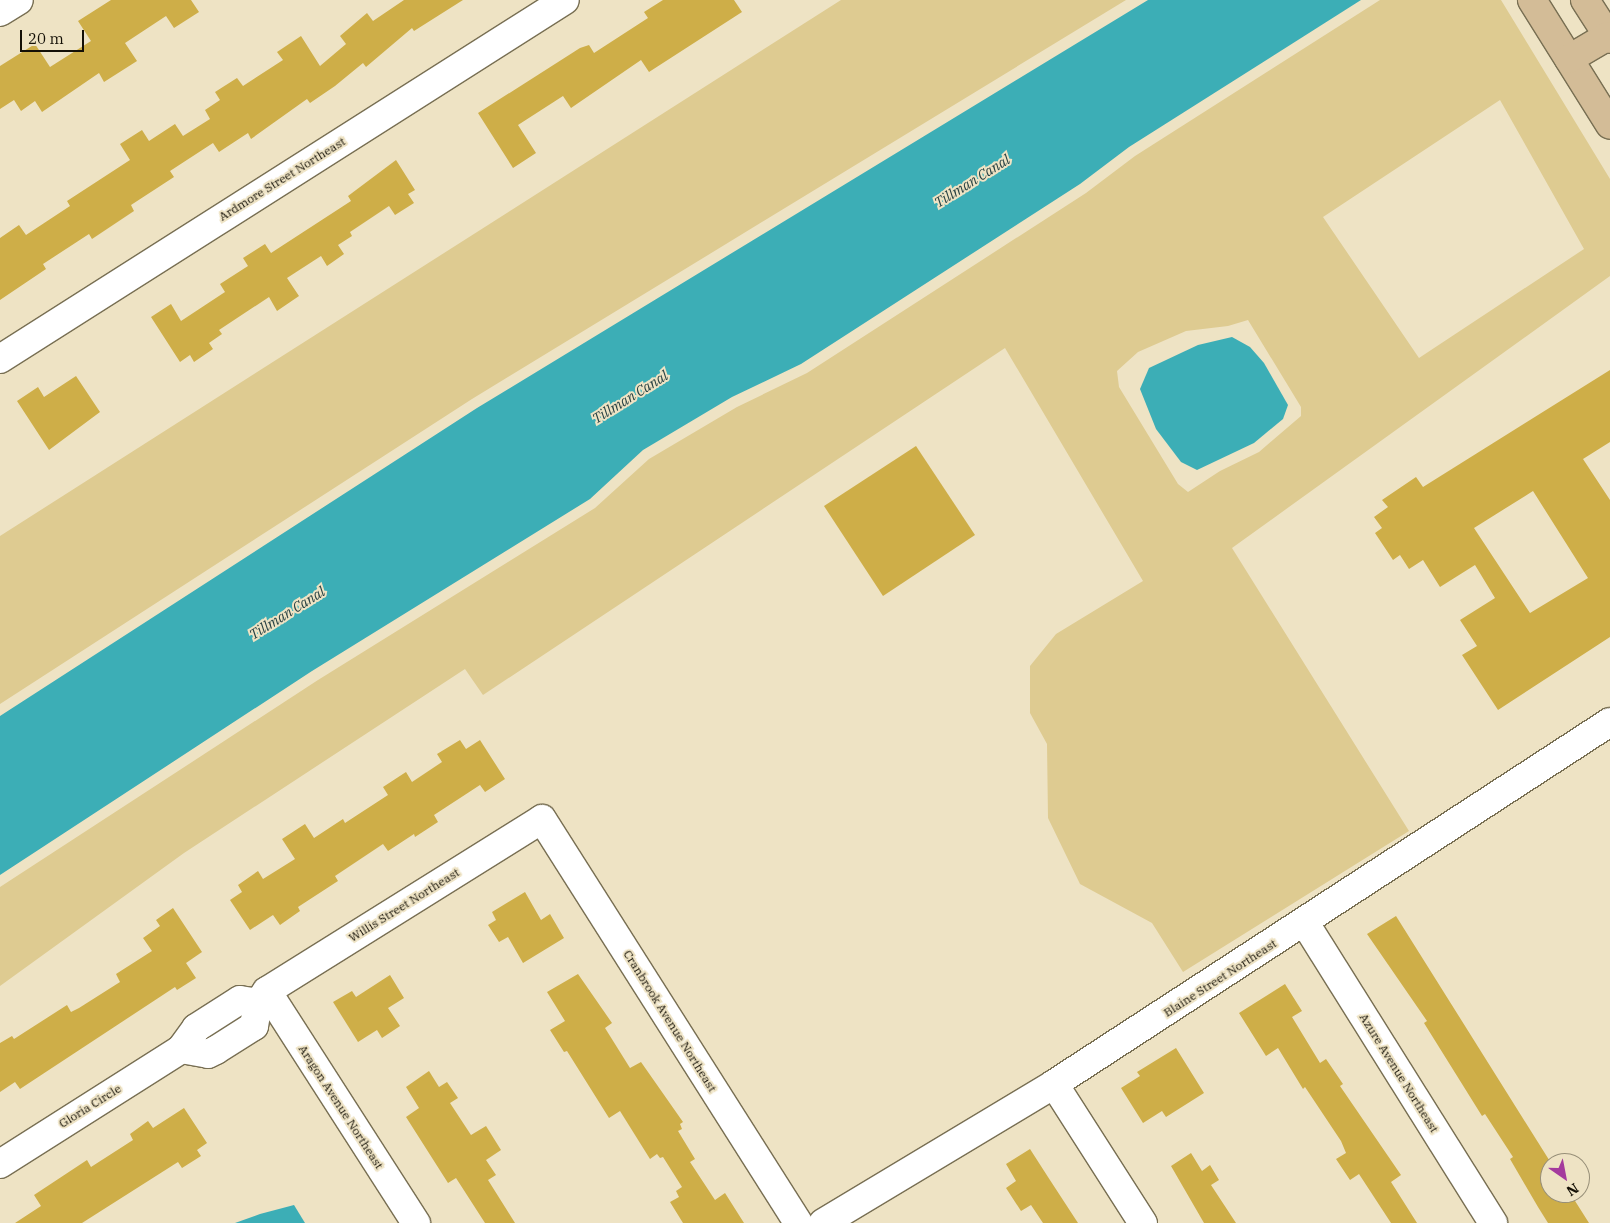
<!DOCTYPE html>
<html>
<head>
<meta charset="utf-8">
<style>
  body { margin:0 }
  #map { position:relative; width:1610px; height:1223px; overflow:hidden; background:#eee3c4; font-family:"IBM Plex Serif",serif }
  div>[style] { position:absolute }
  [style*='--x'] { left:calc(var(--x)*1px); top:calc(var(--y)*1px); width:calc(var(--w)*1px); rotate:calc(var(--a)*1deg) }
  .green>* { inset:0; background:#decb91 }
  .water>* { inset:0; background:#3caeb6 }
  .building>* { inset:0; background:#ceae48 }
  .roads { filter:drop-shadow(1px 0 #786f53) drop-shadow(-1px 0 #786f53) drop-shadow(0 1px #786f53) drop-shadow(0 -1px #786f53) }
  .minor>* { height:28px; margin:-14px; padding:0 14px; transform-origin:14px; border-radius:14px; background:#fff }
  .major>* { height:28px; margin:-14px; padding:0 14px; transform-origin:14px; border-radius:14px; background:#d3bc97 }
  span { translate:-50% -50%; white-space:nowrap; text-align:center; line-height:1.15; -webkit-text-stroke:4px #eee3c4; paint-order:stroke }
  .street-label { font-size:12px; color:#141006 }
  .water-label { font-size:14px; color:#284143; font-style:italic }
  .north { position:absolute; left:1540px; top:1153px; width:50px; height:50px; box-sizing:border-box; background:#eee3c4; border:1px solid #978f78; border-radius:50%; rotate:147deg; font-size:14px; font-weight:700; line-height:20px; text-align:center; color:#141006 }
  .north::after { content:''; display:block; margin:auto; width:18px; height:22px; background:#a43b9d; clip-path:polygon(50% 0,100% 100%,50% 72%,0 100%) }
  .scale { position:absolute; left:20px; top:30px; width:64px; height:22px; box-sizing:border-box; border:2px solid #141006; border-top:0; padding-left:6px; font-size:15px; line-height:18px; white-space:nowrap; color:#141006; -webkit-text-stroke:4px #eee3c4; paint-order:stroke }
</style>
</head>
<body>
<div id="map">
  <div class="green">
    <i style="clip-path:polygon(841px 0,1126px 0,472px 399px,0 704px,0 536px)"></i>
    <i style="clip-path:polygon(evenodd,1380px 0,1501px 0,1610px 179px,1610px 276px,1232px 548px,1409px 831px,1183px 972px,1152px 923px,1080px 884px,1048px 818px,1047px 744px,1030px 713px,1030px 666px,1056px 634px,1143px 581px,1005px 348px,483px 695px,465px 669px,184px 853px,0 986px,0 887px,318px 680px,595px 508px,649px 459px,737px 407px,807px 373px,1086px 193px,1135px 156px,1380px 0,1500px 100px,1584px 249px,1419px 358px,1323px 217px,1500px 100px,1380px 0,1248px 320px,1301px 407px,1301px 416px,1259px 452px,1220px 471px,1188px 492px,1178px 484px,1119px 387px,1117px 371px,1138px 352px,1186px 331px,1228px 326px,1248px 320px)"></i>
  </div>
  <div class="water">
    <i style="clip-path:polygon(1148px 0,1361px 0,1129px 147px,1080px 184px,801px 364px,732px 397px,643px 450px,590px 499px,312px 671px,0 875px,0 716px,477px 408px)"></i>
    <i style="clip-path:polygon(1232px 337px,1250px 347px,1264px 363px,1288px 405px,1283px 419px,1254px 443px,1197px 470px,1181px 462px,1156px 429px,1140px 389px,1149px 368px,1198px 345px)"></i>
    <i style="clip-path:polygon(294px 1205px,305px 1223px,235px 1223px,260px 1214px)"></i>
  </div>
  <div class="building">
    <i style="clip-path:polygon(111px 0,191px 0,199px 12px,174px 28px,166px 16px,125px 43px,137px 61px,104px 82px,99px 73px,42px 112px,35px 101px,21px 111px,14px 100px,0 109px,0 66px,35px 44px,50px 67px,91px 41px,78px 21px)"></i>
    <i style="clip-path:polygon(404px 0,463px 0,414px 31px,412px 28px,366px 67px,363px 63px,335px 86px,310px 103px,307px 99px,251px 139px,248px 133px,219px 152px,213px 143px,170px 171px,174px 177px,131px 205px,134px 211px,92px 239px,89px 234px,43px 264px,46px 269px,0 300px,0 238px,19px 225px,26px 235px,70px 206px,67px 201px,130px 160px,120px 144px,142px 130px,149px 141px,175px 124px,183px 136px,210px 119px,205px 110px,220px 100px,215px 92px,237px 78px,243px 86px,283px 60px,277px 52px,301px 36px,320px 66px,346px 44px,340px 36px,367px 13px,373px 21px)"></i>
    <i style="clip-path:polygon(663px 0,734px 0,742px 12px,649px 72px,641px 60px,571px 108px,563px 96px,518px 125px,536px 153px,513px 168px,478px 113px,580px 48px,589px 45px,594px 53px,648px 18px,644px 12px)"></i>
    <i style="clip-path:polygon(396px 160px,415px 190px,408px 194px,414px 203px,395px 215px,389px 206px,350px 232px,352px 236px,338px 245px,344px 254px,327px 266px,321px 256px,287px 278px,299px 296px,277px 311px,269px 297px,219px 330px,222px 334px,209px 343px,213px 349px,194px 362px,190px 355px,180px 362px,151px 317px,171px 304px,181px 321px,225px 292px,220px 284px,248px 266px,243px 258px,265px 244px,271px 253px,351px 201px,348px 196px)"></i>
    <i style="clip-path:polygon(evenodd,1610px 370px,1610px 442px,1583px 459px,1610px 500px,1610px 637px,1498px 710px,1462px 655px,1477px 646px,1460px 620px,1495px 598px,1475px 565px,1440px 587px,1423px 560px,1409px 569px,1400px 555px,1393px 560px,1375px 533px,1382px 528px,1374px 517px,1388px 507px,1382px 500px,1416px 477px,1423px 487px,1610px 370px,1533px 491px,1588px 578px,1530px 613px,1474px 528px,1533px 491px)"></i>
    <i style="clip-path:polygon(76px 376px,100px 412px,49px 450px,17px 401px,38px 387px,44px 397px)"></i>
    <i style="clip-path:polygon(916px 446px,975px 535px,883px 596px,824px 506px)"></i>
    <i style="clip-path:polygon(460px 740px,466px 749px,480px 740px,505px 779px,485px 792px,480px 785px,434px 815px,438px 822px,415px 837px,414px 834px,388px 851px,383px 844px,335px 876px,338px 881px,298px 907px,300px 911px,280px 925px,273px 915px,250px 930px,230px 900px,242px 892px,238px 885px,258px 871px,263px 879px,295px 859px,282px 839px,305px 824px,314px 838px,343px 819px,345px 823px,388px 795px,383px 787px,406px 772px,412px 782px,442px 762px,437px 754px)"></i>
    <i style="clip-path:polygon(525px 892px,541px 920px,550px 914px,564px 938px,523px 963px,508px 937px,499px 942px,488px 925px,496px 920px,492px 912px)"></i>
    <i style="clip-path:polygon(173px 908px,202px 952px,186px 963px,196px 978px,177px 990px,175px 987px,20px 1089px,15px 1082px,0 1092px,0 1043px,12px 1036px,14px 1039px,67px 1005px,71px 1012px,79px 1008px,120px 982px,116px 974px,152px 951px,143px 938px,160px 926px,156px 920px)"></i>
    <i style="clip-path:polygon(1396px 916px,1551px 1163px,1550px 1193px,1570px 1193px,1589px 1223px,1548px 1223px,1538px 1207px,1510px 1159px,1513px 1157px,1485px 1114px,1482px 1116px,1424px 1023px,1427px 1021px,1367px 934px)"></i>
    <i style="clip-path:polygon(578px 974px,612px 1023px,605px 1028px,630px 1068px,641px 1062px,683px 1122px,680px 1124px,682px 1129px,678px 1131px,695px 1159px,690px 1162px,715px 1200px,725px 1193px,744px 1223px,683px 1223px,670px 1202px,679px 1197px,676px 1191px,682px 1187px,663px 1157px,660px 1158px,657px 1154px,650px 1159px,620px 1111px,609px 1118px,567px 1051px,564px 1052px,550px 1030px,565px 1021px,547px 992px)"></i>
    <i style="clip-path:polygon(390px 975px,404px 998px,388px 1008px,400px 1026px,382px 1038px,377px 1030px,358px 1042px,333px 1002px,352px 991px,356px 997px)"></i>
    <i style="clip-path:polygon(1285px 984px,1302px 1011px,1292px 1017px,1320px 1063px,1326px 1059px,1343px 1084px,1340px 1086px,1401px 1175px,1391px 1182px,1417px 1223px,1391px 1223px,1359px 1174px,1350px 1180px,1336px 1159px,1346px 1153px,1341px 1141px,1305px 1087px,1303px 1089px,1278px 1048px,1266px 1056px,1239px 1013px)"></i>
    <i style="clip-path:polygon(1176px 1048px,1204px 1093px,1166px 1117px,1162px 1111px,1143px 1123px,1121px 1088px,1140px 1076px,1137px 1072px)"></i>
    <i style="clip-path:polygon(429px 1071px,439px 1087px,447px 1082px,458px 1098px,450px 1103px,471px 1135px,486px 1126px,501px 1150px,486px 1160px,496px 1175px,488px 1180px,515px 1223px,485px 1223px,456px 1178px,448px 1183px,406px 1117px,419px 1108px,406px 1087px)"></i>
    <i style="clip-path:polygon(184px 1108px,207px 1143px,197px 1150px,201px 1156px,182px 1168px,178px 1162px,82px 1223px,15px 1223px,41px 1206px,34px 1195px,87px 1160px,91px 1167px,133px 1140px,130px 1134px,148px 1121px,153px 1128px)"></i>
    <i style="clip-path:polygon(1030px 1149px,1048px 1177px,1078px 1223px,1043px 1223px,1031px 1205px,1021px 1211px,1006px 1188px,1016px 1181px,1006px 1164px)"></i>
    <i style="clip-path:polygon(1191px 1153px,1202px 1171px,1210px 1165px,1219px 1180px,1211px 1185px,1236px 1223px,1204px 1223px,1171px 1166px)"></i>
  </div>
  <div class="roads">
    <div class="minor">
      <i style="--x:0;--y:12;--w:22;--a:-32"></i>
      <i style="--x:0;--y:359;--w:669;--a:-32.43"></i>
      <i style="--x:1305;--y:923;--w:354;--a:57.9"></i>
      <i style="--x:267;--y:991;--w:276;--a:57.3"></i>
      <i style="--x:181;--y:1049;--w:27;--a:10"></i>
      <i style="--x:208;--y:1054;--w:9;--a:-27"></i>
      <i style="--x:216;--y:1050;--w:45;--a:-32.3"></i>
      <i style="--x:254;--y:1026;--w:23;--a:-80"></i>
      <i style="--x:258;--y:1003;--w:15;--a:-53"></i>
      <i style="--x:267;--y:991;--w:324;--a:-32"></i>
      <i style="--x:542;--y:819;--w:478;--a:57.6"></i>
      <i style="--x:1054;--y:1084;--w:165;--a:57.4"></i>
      <i style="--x:0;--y:1164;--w:214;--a:-32.4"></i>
      <i style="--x:181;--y:1049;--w:26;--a:-54"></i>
      <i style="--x:196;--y:1028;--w:52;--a:-32.5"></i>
      <i style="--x:240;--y:1000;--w:18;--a:9"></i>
      <i style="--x:823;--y:1223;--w:270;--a:-31"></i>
      <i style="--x:1054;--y:1084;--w:663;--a:-33.07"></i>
    </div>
    <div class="major">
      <i style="--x:1532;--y:0;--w:147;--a:58"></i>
      <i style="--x:1585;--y:0;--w:46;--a:57.3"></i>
      <i style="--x:1569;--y:59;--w:45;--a:-30.5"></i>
    </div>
  </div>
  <div class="street-label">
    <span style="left:282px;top:179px;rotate:-32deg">Ardmore Street Northeast</span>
    <span style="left:404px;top:905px;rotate:-32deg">Willis Street Northeast</span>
    <span style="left:1220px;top:978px;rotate:-33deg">Blaine Street Northeast</span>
    <span style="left:670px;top:1021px;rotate:58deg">Cranbrook Avenue Northeast</span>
    <span style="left:1399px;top:1073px;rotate:58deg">Azure Avenue Northeast</span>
    <span style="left:90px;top:1106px;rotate:-32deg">Gloria Circle</span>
    <span style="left:341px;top:1107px;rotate:57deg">Aragon Avenue Northeast</span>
  </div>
  <div class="water-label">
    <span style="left:972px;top:181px;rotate:-32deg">Tillman Canal</span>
    <span style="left:630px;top:397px;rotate:-32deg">Tillman Canal</span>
    <span style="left:287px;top:613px;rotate:-32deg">Tillman Canal</span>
  </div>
  <div class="north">N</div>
  <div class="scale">20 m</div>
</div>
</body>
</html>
